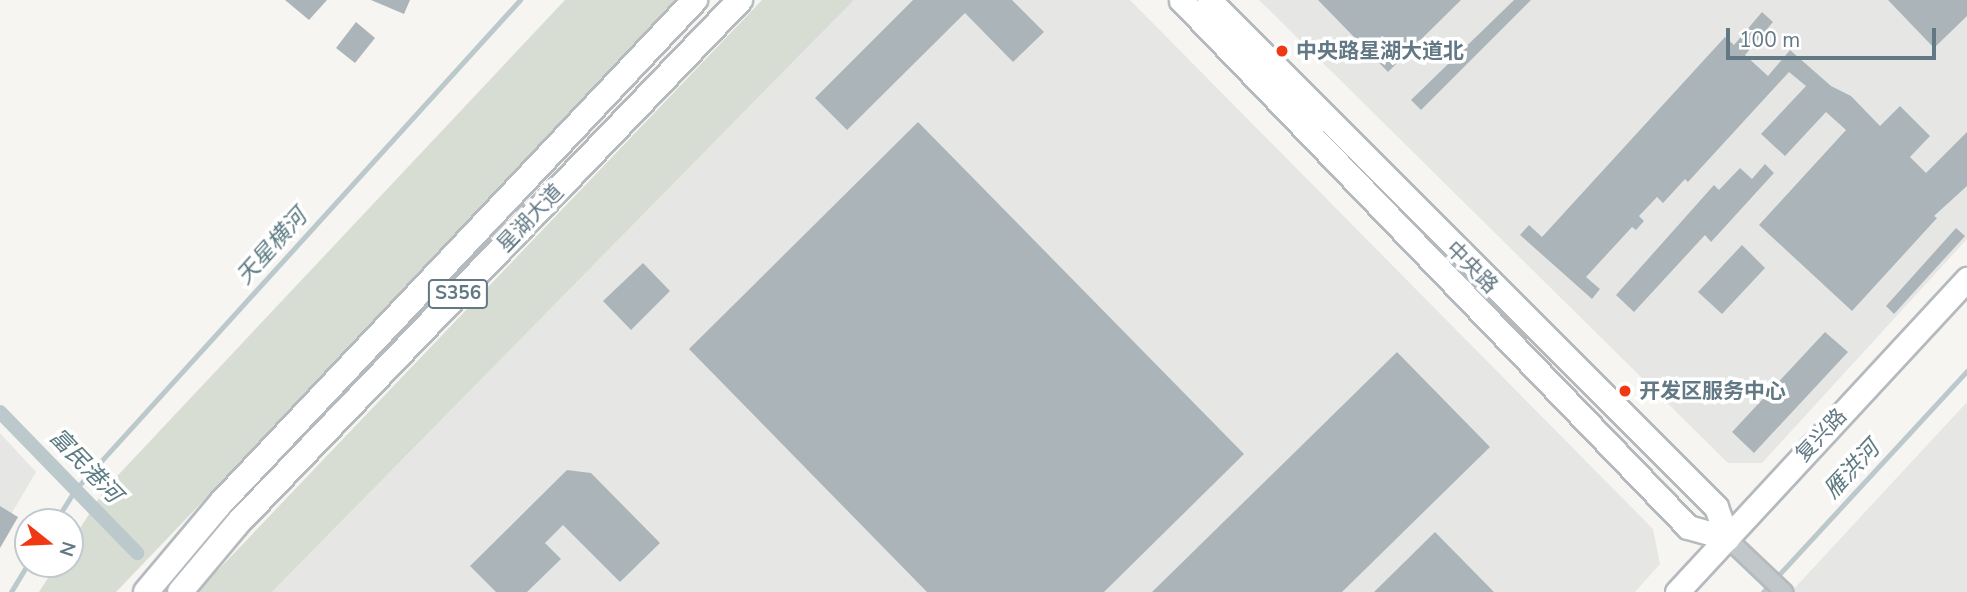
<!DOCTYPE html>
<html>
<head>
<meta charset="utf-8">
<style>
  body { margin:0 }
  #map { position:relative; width:1967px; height:592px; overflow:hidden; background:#f6f5f1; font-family:"Nunito Sans","Noto Sans SC",sans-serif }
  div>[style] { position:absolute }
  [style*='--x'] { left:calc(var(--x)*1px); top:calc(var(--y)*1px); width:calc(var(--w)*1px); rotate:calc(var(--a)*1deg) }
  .built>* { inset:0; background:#e6e7e5 }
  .green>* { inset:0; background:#d7ddd2 }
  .stream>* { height:4.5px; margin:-2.25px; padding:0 2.25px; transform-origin:2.25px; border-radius:2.25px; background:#bbc9cd }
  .canal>* { height:14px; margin:-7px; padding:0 7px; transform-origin:7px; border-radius:7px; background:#bbc9cd }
  .building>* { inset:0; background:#abb5b9 }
  .roads { filter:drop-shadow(2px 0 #b4babe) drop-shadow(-2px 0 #b4babe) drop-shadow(0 2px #b4babe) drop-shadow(0 -2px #b4babe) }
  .street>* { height:16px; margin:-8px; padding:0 8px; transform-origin:8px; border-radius:8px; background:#c2c7ca }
  .secondary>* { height:23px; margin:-11.5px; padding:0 11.5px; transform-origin:11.5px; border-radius:11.5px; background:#fff }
  .primary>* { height:24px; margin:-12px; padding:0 12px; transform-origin:12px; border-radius:12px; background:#fff }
  .dots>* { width:19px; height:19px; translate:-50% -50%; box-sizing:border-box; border:4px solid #fff; border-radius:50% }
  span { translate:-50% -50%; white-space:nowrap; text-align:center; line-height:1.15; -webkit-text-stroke:7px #fff; paint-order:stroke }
  .shield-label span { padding:2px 5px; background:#fff; border:2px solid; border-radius:5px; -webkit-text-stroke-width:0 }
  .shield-label { font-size:19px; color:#627885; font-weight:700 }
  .poi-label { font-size:21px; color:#627885; font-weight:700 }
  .left { translate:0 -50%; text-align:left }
  .street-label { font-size:21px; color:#627885 }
  .water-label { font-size:23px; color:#5d7b82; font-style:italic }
  .north { position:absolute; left:14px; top:508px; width:70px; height:70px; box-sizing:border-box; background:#fff; border:2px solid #c0c9ce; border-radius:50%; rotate:108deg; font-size:19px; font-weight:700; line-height:28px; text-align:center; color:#627885 }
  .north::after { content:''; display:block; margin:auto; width:24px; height:32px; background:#f13815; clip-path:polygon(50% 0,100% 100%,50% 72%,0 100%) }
  .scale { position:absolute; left:1726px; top:28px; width:210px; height:32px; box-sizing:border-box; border:4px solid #627885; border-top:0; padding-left:9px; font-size:21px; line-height:24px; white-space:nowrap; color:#627885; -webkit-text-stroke:5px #fff; paint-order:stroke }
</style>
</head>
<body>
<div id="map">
  <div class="built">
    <i style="clip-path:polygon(854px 0,1130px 0,1653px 529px,1660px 564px,1635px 592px,272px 592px)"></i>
    <i style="clip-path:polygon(1259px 0,1967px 0,1967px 239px,1762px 463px,1728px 463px)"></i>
    <i style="clip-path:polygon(1967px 402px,1967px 592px,1791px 592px)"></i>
    <i style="clip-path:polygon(0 433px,36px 472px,0 533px)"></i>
  </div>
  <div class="green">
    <i style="clip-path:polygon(565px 0,683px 0,116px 592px,39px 592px,57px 564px,70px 564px,70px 544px,105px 489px)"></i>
    <i style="clip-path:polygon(762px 0,854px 0,272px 592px,197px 592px)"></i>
  </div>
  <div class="stream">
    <i style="--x:55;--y:522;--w:38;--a:-58"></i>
    <i style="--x:75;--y:490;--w:662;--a:-47.76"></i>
    <i style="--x:11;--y:592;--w:33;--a:-59"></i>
    <i style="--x:1763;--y:592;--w:301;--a:-47.3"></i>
  </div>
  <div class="canal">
    <i style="--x:0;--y:412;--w:197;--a:45.8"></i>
  </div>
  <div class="building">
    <i style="clip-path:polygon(285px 0,327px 0,309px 20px)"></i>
    <i style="clip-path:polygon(371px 0,410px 0,404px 14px)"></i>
    <i style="clip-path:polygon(913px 0,1012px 0,1044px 32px,1013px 62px,965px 13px,847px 130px,815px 98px)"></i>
    <i style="clip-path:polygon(1318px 0,1461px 0,1388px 72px)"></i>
    <i style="clip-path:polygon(1514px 0,1531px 0,1421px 110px,1411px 100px)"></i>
    <i style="clip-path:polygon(1888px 0,1967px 0,1967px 16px,1934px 48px)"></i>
    <i style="clip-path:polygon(1762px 12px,1773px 22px,1745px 55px,1768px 76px,1790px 50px,1831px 86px,1851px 96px,1880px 126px,1900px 106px,1930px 136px,1910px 157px,1926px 173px,1967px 132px,1967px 186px,1934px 216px,1937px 218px,1852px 311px,1759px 225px,1846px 130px,1826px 112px,1785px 156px,1761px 134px,1806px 86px,1789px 72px,1688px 182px,1685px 179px,1663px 203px,1657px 197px,1639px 216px,1644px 221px,1636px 230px,1632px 227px,1586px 277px,1600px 289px,1592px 299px,1520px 235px,1529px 225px,1542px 237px,1725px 37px,1734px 45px)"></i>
    <i style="clip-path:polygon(356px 22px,375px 38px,355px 63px,336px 48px)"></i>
    <i style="clip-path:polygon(918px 122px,1244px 454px,1104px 592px,927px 592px,689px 349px)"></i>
    <i style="clip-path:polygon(1765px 164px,1774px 173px,1711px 242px,1705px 235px,1634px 312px,1616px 295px,1714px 185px,1719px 190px,1740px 168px,1752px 179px)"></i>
    <i style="clip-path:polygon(1956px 228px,1965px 236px,1894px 314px,1886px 306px)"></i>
    <i style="clip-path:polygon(1742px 245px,1765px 268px,1722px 314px,1698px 292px)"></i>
    <i style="clip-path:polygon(643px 263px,670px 291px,631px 330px,603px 301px)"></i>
    <i style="clip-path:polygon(1825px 332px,1848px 352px,1754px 453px,1732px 432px)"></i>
    <i style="clip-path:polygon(1397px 352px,1490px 447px,1342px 592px,1152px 592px)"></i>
    <i style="clip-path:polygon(567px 470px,591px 473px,660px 543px,620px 582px,563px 525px,545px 543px,561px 559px,527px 592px,496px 592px,470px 566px)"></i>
    <i style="clip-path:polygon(0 506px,18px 517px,0 548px)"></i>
    <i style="clip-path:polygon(1435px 532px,1494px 592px,1374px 592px)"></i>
  </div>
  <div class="roads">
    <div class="street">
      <i style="--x:1727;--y:538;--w:79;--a:43.5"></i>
    </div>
    <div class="secondary">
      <i style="--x:1181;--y:0;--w:731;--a:46.11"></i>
      <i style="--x:1688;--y:527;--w:41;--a:15.8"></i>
      <i style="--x:1209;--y:0;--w:717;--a:45"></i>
      <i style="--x:1716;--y:507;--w:33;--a:70"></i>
      <i style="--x:1677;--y:592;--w:427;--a:-47.2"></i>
    </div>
    <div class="primary">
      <i style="--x:146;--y:592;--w:115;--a:-49.9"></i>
      <i style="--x:220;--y:504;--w:693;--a:-46.7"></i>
      <i style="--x:180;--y:592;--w:90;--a:-50"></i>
      <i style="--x:238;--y:523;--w:725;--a:-46.17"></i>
    </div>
  </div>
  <div class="dots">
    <i style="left:1282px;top:51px;background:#f13815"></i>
    <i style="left:1625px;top:391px;background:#f13815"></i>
  </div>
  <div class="shield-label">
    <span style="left:458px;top:294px">S356</span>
  </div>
  <div class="poi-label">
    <span class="left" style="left:1296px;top:51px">中央路星湖大道北</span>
    <span class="left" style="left:1639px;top:391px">开发区服务中心</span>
  </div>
  <div class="street-label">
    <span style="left:530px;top:218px;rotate:-46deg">星湖大道</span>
    <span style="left:1472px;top:267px;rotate:45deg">中央路</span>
    <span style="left:1821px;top:435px;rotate:-47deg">复兴路</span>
  </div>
  <div class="water-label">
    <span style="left:272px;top:247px;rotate:-48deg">天星横河</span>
    <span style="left:85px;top:466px;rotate:46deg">富民港河</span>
    <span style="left:1852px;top:470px;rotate:-47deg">雁洪河</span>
  </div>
  <div class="north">N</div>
  <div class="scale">100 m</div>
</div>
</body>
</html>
